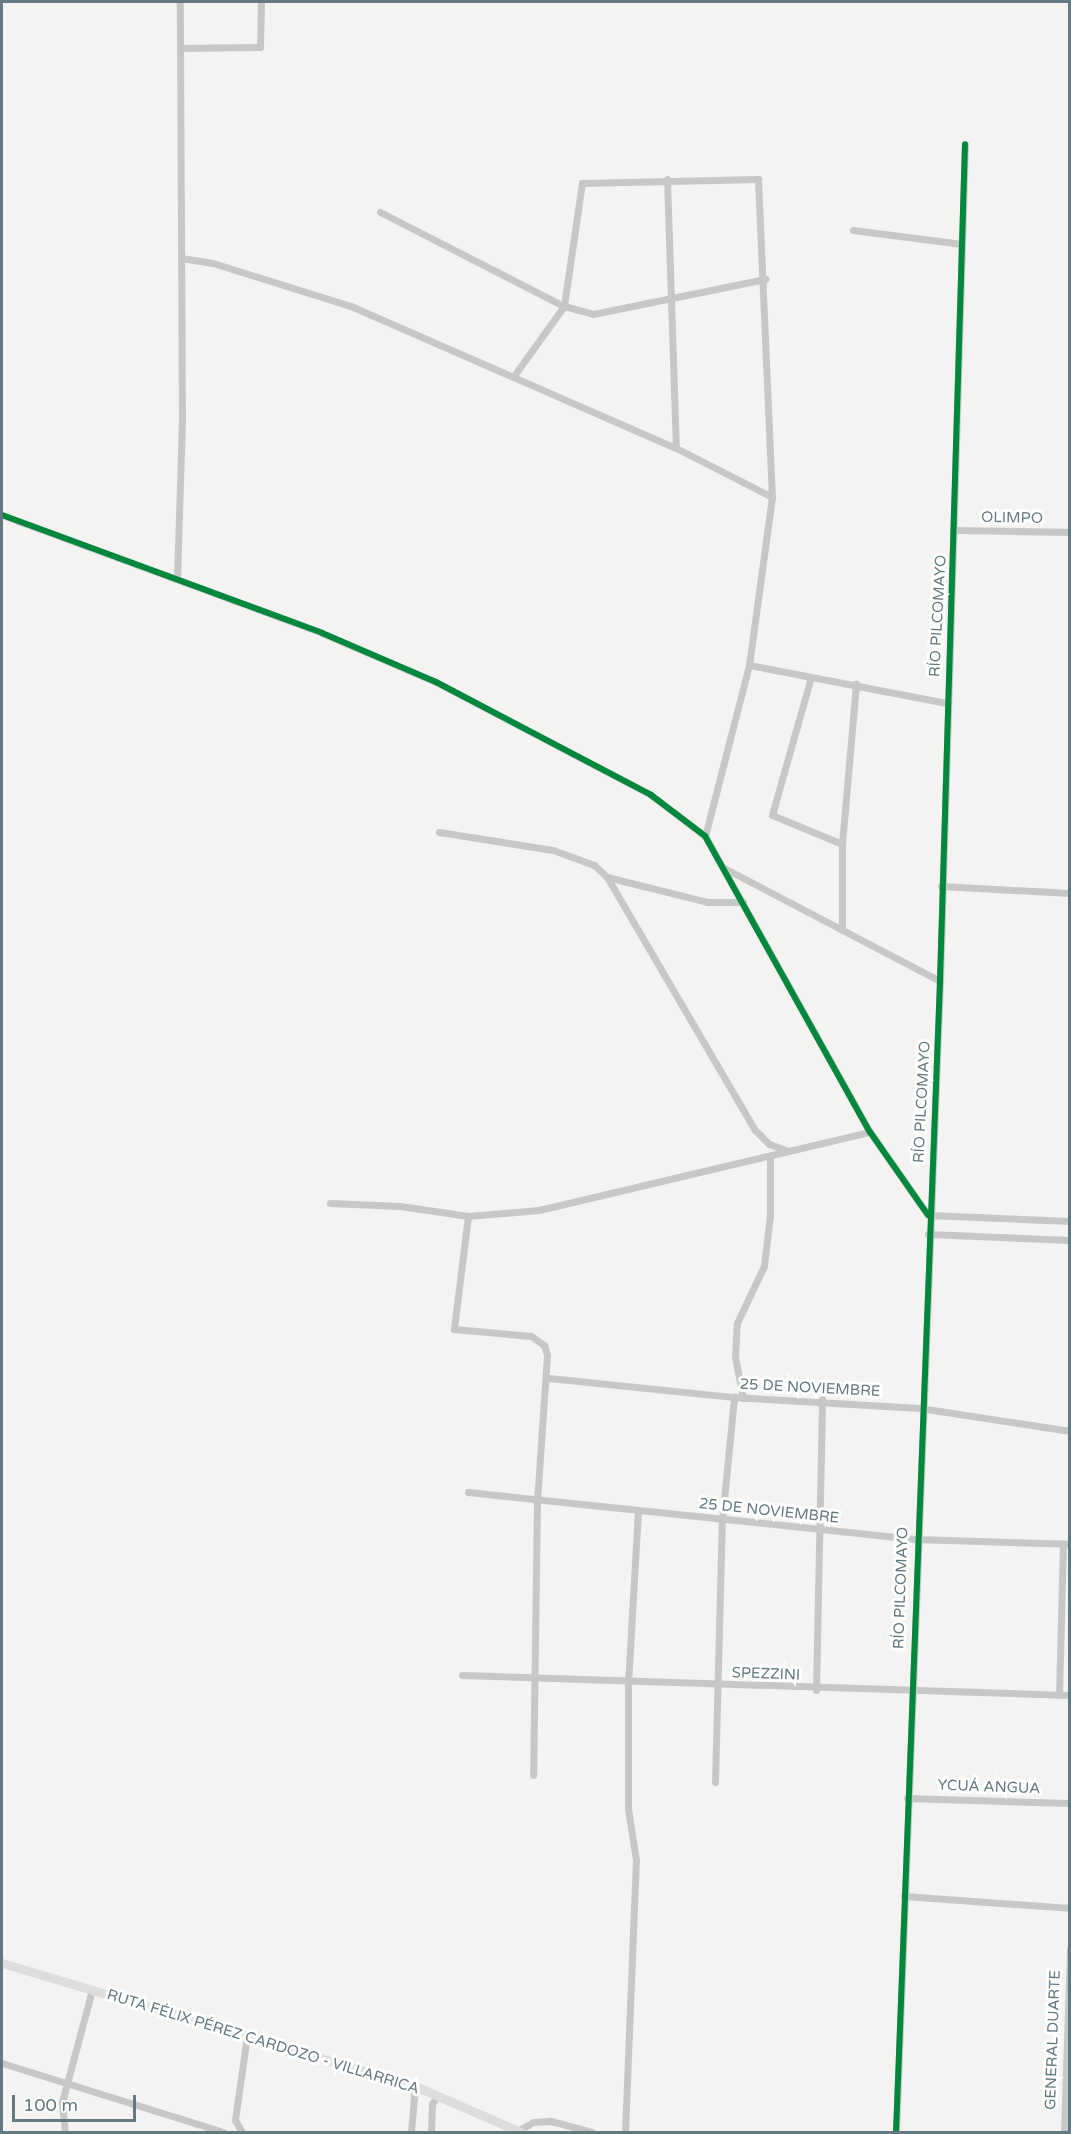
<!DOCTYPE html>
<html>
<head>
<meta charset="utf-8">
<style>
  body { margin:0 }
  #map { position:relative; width:1071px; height:2134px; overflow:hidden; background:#f4f3f1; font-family:"Varela Round",sans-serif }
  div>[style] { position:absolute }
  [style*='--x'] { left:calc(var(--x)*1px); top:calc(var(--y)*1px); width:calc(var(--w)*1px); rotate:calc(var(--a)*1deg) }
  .street>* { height:7px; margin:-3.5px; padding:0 3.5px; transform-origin:3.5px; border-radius:3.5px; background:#c6c8c7 }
  .secondary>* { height:9px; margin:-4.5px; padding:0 4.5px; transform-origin:4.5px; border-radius:4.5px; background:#dcdddd }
  .cycleway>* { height:6px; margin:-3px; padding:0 3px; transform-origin:3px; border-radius:3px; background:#00873e }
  span { translate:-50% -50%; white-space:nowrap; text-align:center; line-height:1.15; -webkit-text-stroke:6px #fff; paint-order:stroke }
  .street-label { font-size:15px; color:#647881 }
  .frame { position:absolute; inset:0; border:3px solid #647881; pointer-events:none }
  .scale { position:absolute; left:12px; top:2095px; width:124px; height:27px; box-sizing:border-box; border:3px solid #647881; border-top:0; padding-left:8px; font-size:18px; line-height:21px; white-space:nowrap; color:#647881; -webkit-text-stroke:4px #fff; paint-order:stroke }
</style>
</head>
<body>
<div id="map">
  <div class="street">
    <i style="--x:180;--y:48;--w:80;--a:-0.7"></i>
    <i style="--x:260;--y:47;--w:45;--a:-88.7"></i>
    <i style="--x:667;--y:179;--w:269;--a:88.1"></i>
    <i style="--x:380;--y:212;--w:207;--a:27.1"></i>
    <i style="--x:564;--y:306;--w:30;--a:15"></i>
    <i style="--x:593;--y:314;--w:176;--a:-11.5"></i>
    <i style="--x:853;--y:230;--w:110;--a:7.3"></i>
    <i style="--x:181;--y:258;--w:32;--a:9"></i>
    <i style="--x:213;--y:263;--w:147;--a:17.4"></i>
    <i style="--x:353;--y:307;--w:352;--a:23.6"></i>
    <i style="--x:676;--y:448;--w:108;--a:27"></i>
    <i style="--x:513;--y:377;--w:87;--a:-54.3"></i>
    <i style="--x:564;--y:306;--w:124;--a:-81.7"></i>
    <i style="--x:582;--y:183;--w:176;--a:-1.3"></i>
    <i style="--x:758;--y:179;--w:318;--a:87.5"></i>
    <i style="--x:772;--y:497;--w:170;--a:97.8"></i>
    <i style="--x:749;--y:665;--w:177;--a:104.4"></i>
    <i style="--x:2;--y:515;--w:341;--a:20.2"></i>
    <i style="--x:322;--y:633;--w:124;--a:23.3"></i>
    <i style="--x:436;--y:682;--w:243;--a:27.7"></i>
    <i style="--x:651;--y:795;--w:68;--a:37.2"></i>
    <i style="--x:705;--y:836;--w:339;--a:60.9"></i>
    <i style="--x:870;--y:1132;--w:101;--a:55.1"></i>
    <i style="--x:954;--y:530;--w:116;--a:1"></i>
    <i style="--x:177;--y:579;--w:156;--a:-88.2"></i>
    <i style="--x:182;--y:423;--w:421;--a:-90.3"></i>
    <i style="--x:749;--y:665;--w:201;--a:10.9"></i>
    <i style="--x:811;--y:677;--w:143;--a:105.8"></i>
    <i style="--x:772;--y:815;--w:76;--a:22.5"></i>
    <i style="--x:439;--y:832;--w:115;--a:9"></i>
    <i style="--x:553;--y:850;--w:44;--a:20.1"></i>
    <i style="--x:594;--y:865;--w:18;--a:43"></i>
    <i style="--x:607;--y:877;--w:103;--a:14"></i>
    <i style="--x:707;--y:902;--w:36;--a:0"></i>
    <i style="--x:724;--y:868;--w:244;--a:27.6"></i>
    <i style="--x:607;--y:877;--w:293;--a:59.7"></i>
    <i style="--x:755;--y:1130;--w:20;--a:45"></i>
    <i style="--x:769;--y:1144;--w:20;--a:20"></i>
    <i style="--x:941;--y:886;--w:129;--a:3.1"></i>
    <i style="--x:842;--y:930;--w:86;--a:-90"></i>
    <i style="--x:842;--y:844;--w:161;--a:-85"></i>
    <i style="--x:330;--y:1203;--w:70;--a:2.5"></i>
    <i style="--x:400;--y:1206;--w:69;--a:8.4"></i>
    <i style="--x:468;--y:1216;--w:71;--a:-4.8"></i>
    <i style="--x:539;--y:1210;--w:340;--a:-13.3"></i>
    <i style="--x:928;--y:1215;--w:142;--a:2.4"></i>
    <i style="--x:468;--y:1216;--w:114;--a:97.1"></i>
    <i style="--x:454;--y:1329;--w:77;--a:5.2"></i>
    <i style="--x:531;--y:1336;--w:16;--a:35"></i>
    <i style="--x:544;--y:1345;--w:10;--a:73"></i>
    <i style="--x:547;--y:1355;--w:145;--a:93.9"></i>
    <i style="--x:537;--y:1500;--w:275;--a:90.8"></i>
    <i style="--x:928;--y:1234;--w:142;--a:2.4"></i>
    <i style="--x:549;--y:1378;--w:186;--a:5.9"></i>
    <i style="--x:734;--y:1397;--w:186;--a:3.4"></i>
    <i style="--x:920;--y:1408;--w:152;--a:8.7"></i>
    <i style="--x:743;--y:1398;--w:42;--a:-101"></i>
    <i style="--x:735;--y:1357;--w:34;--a:-87"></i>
    <i style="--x:737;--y:1323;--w:63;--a:-64.7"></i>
    <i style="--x:764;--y:1266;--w:51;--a:-83.3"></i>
    <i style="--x:770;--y:1215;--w:59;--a:-90"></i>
    <i style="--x:468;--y:1492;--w:449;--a:6"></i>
    <i style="--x:915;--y:1539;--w:155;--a:1.8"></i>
    <i style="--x:462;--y:1675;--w:608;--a:1.88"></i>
    <i style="--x:816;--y:1690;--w:291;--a:-88.8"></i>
    <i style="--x:1059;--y:1695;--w:151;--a:-88.5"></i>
    <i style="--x:715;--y:1782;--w:262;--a:-88.5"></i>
    <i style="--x:722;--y:1520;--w:124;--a:-84.4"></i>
    <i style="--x:907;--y:1798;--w:163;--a:1.8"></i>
    <i style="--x:904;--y:1896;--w:166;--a:4.1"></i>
    <i style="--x:2;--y:2063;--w:232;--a:17.3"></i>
    <i style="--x:517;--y:2131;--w:18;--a:-29"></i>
    <i style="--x:533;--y:2122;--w:18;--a:-3"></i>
    <i style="--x:551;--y:2121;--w:42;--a:15"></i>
    <i style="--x:65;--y:2132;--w:30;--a:-96"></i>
    <i style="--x:62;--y:2102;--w:116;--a:-75"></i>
    <i style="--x:242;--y:2132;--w:14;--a:-120"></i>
    <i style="--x:235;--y:2120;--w:85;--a:-81.9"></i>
    <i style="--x:411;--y:2132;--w:46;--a:-85"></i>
    <i style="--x:431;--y:2132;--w:28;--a:-88"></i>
    <i style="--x:432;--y:2104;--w:9;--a:-58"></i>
    <i style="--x:625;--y:2132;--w:272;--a:-87.7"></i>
    <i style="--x:636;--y:1860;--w:52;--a:-98.9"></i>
    <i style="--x:628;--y:1809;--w:125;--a:-90"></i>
    <i style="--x:628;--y:1684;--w:173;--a:-86.7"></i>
    <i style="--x:896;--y:2132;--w:1152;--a:-87.81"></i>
    <i style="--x:940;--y:981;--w:837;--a:-88.29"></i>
    <i style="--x:1064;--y:2132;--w:184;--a:-88.1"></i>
  </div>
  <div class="secondary">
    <i style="--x:2;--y:1963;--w:431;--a:16.6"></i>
    <i style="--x:415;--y:2086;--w:116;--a:23.5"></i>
  </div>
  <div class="cycleway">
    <i style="--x:2;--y:515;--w:341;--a:20.2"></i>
    <i style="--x:322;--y:633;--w:124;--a:23.3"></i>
    <i style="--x:436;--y:682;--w:243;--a:27.7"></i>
    <i style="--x:651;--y:795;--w:68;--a:37.2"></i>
    <i style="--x:705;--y:836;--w:339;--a:60.9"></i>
    <i style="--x:870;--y:1132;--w:101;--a:55.1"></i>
    <i style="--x:896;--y:2132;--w:1152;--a:-87.81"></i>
    <i style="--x:940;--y:981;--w:837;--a:-88.29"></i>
  </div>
  <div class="street-label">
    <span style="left:1012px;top:518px;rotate:1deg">OLIMPO</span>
    <span style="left:938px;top:616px;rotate:-87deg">RÍO PILCOMAYO</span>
    <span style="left:922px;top:1102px;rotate:-87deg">RÍO PILCOMAYO</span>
    <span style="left:810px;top:1388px;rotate:3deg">25 DE NOVIEMBRE</span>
    <span style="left:769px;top:1511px;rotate:6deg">25 DE NOVIEMBRE</span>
    <span style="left:901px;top:1588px;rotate:-88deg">RÍO PILCOMAYO</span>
    <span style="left:766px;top:1674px;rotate:2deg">SPEZZINI</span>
    <span style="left:989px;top:1787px;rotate:2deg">YCUÁ ANGUA</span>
    <span style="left:1053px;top:2040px;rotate:-88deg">GENERAL DUARTE</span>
    <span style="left:263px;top:2042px;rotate:17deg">RUTA FÉLIX PÉREZ CARDOZO - VILLARRICA</span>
  </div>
  <div class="frame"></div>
  <div class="scale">100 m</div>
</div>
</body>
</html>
